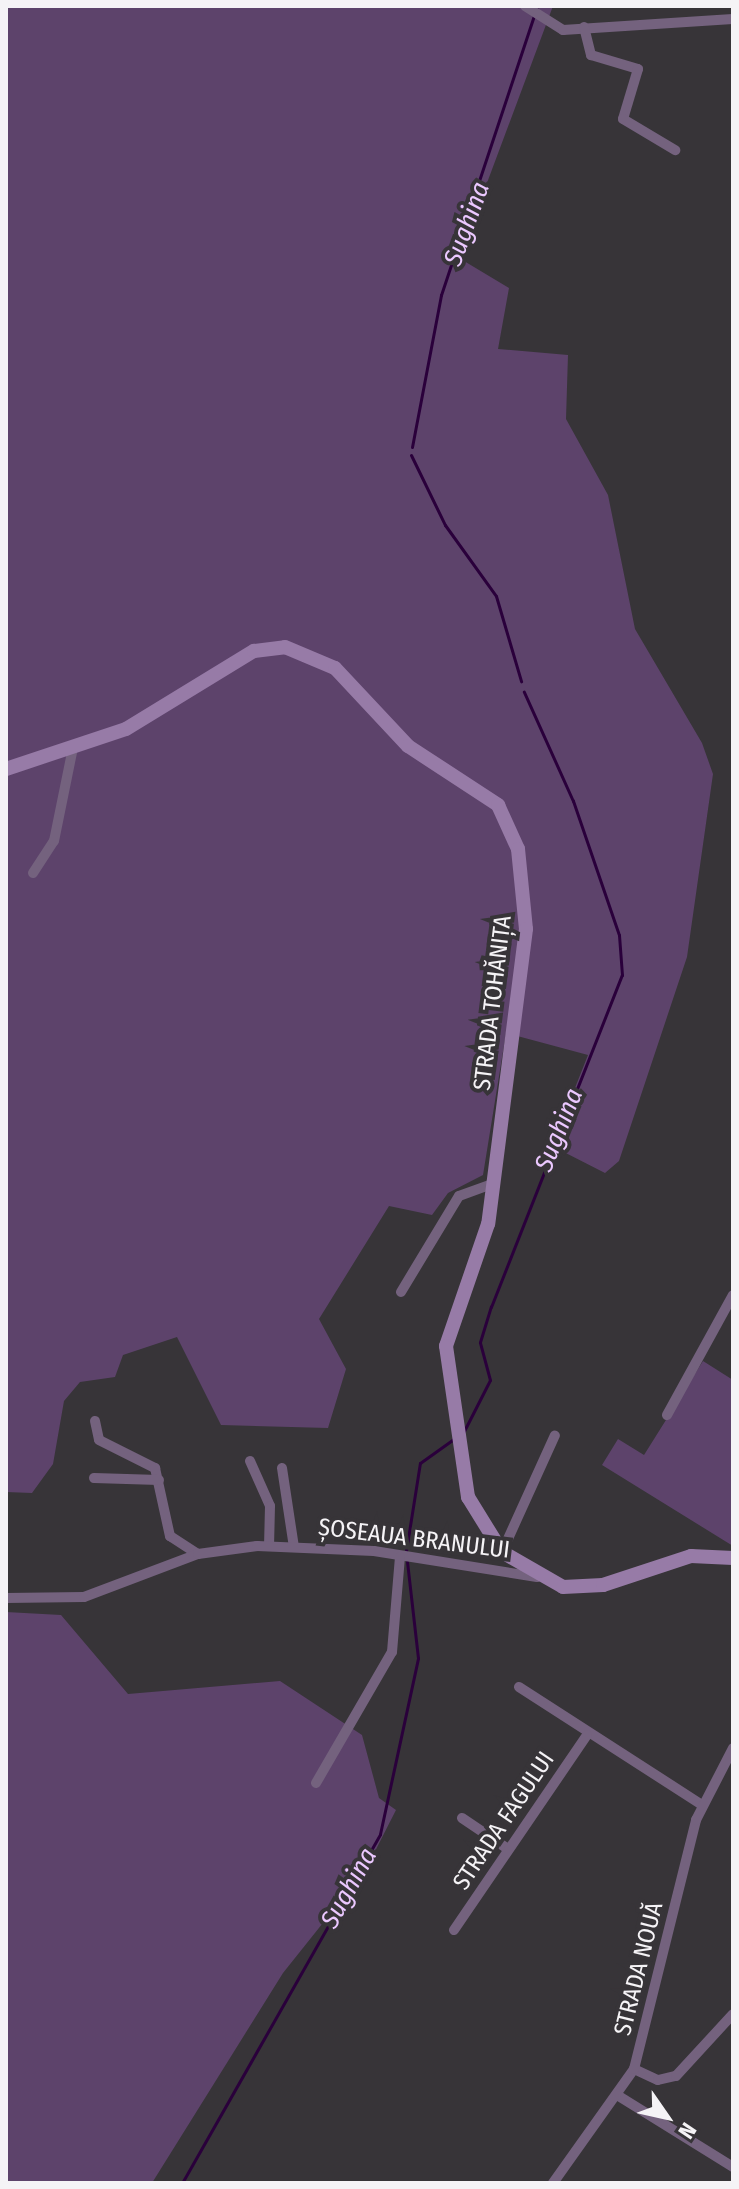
<!DOCTYPE html>
<html>
<head>
<meta charset="utf-8">
<style>
  body { margin:0 }
  #map { position:relative; width:739px; height:2189px; overflow:hidden; background:#373438; font-family:"Fira Sans Condensed",sans-serif }
  div>[style] { position:absolute }
  [style*='--x'] { left:calc(var(--x)*1px); top:calc(var(--y)*1px); width:calc(var(--w)*1px); rotate:calc(var(--a)*1deg) }
  .green>* { inset:0; background:#5d436b }
  .stream>* { height:3px; margin:-1.5px; padding:0 1.5px; transform-origin:1.5px; border-radius:1.5px; background:#2a003b }
  .minor>* { height:10px; margin:-5px; padding:0 5px; transform-origin:5px; border-radius:5px; background:#74627e }
  .secondary>* { height:14px; margin:-7px; padding:0 7px; transform-origin:7px; border-radius:7px; background:#977ba7 }
  span { translate:-50% -50%; white-space:nowrap; text-align:center; line-height:1.15; -webkit-text-stroke:8px #373438; paint-order:stroke }
  .street-label { font-size:24px; color:#f5f3f6 }
  .water-label { font-size:26px; color:#ebc8ff; font-style:italic }
  .frame { position:absolute; inset:0; border:8px solid #f5f3f6; pointer-events:none }
  .north { position:absolute; left:627px; top:2077px; width:80px; height:80px; -webkit-text-stroke:6px #373438; paint-order:stroke; rotate:124deg; font-size:22px; font-weight:700; line-height:32px; text-align:center; color:#f5f3f6 }
  .north::after { content:''; display:block; margin:auto; width:28px; height:36px; background:#f5f3f6; clip-path:polygon(50% 0,100% 100%,50% 72%,0 100%) }
</style>
</head>
<body>
<div id="map">
  <div class="green">
    <i style="clip-path:polygon(6px 6px,553px 6px,459px 258px,509px 288px,498px 349px,568px 355px,566px 419px,608px 495px,635px 629px,702px 743px,713px 774px,687px 957px,619px 1161px,605px 1173px,552px 1146px,588px 1055px,506px 1033px,483px 1175px,448px 1193px,432px 1215px,389px 1206px,319px 1319px,346px 1369px,328px 1428px,221px 1425px,177px 1337px,123px 1355px,115px 1377px,80px 1382px,64px 1401px,53px 1464px,32px 1493px,6px 1492px)"></i>
    <i style="clip-path:polygon(703px 1361px,733px 1380px,733px 1546px,602px 1465px,618px 1439px,644px 1455px)"></i>
    <i style="clip-path:polygon(6px 1612px,61px 1615px,128px 1694px,280px 1681px,362px 1735px,379px 1798px,396px 1810px,366px 1869px,283px 1973px,152px 2183px,6px 2183px)"></i>
  </div>
  <div class="stream">
    <i style="--x:412;--y:447;--w:155;--a:-79.2"></i>
    <i style="--x:441;--y:295;--w:305;--a:-71.6"></i>
    <i style="--x:411;--y:455;--w:78;--a:64.1"></i>
    <i style="--x:445;--y:525;--w:87;--a:54.3"></i>
    <i style="--x:496;--y:596;--w:89;--a:73.6"></i>
    <i style="--x:464;--y:1431;--w:57;--a:-63"></i>
    <i style="--x:490;--y:1380;--w:39;--a:-105"></i>
    <i style="--x:480;--y:1342;--w:37;--a:-73"></i>
    <i style="--x:491;--y:1307;--w:357;--a:-68.5"></i>
    <i style="--x:622;--y:975;--w:40;--a:-94.3"></i>
    <i style="--x:619;--y:935;--w:142;--a:-108.9"></i>
    <i style="--x:573;--y:801;--w:120;--a:-114.2"></i>
    <i style="--x:406;--y:1551;--w:89;--a:-81"></i>
    <i style="--x:420;--y:1463;--w:43;--a:-35.5"></i>
    <i style="--x:182;--y:2183;--w:401;--a:-60.4"></i>
    <i style="--x:380;--y:1834;--w:180;--a:-77.8"></i>
    <i style="--x:418;--y:1658;--w:97;--a:-96.5"></i>
  </div>
  <div class="minor">
    <i style="--x:525;--y:6;--w:45;--a:32.3"></i>
    <i style="--x:563;--y:30;--w:170;--a:-3.7"></i>
    <i style="--x:584;--y:27;--w:29;--a:76"></i>
    <i style="--x:591;--y:55;--w:49;--a:16.6"></i>
    <i style="--x:638;--y:69;--w:52;--a:106.7"></i>
    <i style="--x:623;--y:119;--w:61;--a:30.8"></i>
    <i style="--x:33;--y:873;--w:38;--a:-57"></i>
    <i style="--x:54;--y:841;--w:95;--a:-78.5"></i>
    <i style="--x:401;--y:1292;--w:112;--a:-58.9"></i>
    <i style="--x:459;--y:1196;--w:37;--a:-20"></i>
    <i style="--x:667;--y:1415;--w:137;--a:-61.2"></i>
    <i style="--x:95;--y:1421;--w:19;--a:78"></i>
    <i style="--x:99;--y:1440;--w:63;--a:26.6"></i>
    <i style="--x:155;--y:1468;--w:70;--a:77.6"></i>
    <i style="--x:170;--y:1536;--w:33;--a:33"></i>
    <i style="--x:250;--y:1461;--w:49;--a:66"></i>
    <i style="--x:270;--y:1506;--w:40;--a:91.4"></i>
    <i style="--x:282;--y:1468;--w:80;--a:81.4"></i>
    <i style="--x:94;--y:1478;--w:65;--a:1.8"></i>
    <i style="--x:502;--y:1552;--w:128;--a:-65.6"></i>
    <i style="--x:6;--y:1598;--w:78;--a:-0.7"></i>
    <i style="--x:84;--y:1597;--w:122;--a:-20.7"></i>
    <i style="--x:198;--y:1554;--w:60;--a:-7.7"></i>
    <i style="--x:257;--y:1546;--w:117;--a:2.4"></i>
    <i style="--x:374;--y:1551;--w:165;--a:9.1"></i>
    <i style="--x:519;--y:1687;--w:218;--a:32.8"></i>
    <i style="--x:316;--y:1783;--w:151;--a:-59.9"></i>
    <i style="--x:392;--y:1652;--w:95;--a:-85.2"></i>
    <i style="--x:462;--y:1818;--w:55;--a:34"></i>
    <i style="--x:454;--y:1930;--w:236;--a:-55.7"></i>
    <i style="--x:634;--y:2069;--w:26;--a:25"></i>
    <i style="--x:658;--y:2080;--w:18;--a:-13"></i>
    <i style="--x:676;--y:2076;--w:84;--a:-47.4"></i>
    <i style="--x:617;--y:2095;--w:137;--a:31.8"></i>
    <i style="--x:553;--y:2183;--w:140;--a:-54.6"></i>
    <i style="--x:634;--y:2069;--w:257;--a:-76"></i>
    <i style="--x:696;--y:1820;--w:81;--a:-62.8"></i>
  </div>
  <div class="secondary">
    <i style="--x:6;--y:769;--w:126;--a:-18.4"></i>
    <i style="--x:126;--y:729;--w:150;--a:-31.4"></i>
    <i style="--x:254;--y:651;--w:31;--a:-7"></i>
    <i style="--x:285;--y:647;--w:54;--a:22.8"></i>
    <i style="--x:335;--y:668;--w:107;--a:46.9"></i>
    <i style="--x:408;--y:746;--w:108;--a:33.2"></i>
    <i style="--x:498;--y:805;--w:48;--a:65.6"></i>
    <i style="--x:518;--y:849;--w:80;--a:84.3"></i>
    <i style="--x:526;--y:929;--w:297;--a:97.3"></i>
    <i style="--x:488;--y:1224;--w:129;--a:109"></i>
    <i style="--x:446;--y:1346;--w:153;--a:81.7"></i>
    <i style="--x:468;--y:1497;--w:65;--a:58.3"></i>
    <i style="--x:502;--y:1552;--w:70;--a:29.8"></i>
    <i style="--x:563;--y:1587;--w:40;--a:-2.9"></i>
    <i style="--x:603;--y:1585;--w:93;--a:-18.2"></i>
    <i style="--x:691;--y:1556;--w:42;--a:2.7"></i>
  </div>
  <div class="street-label">
    <span style="left:493px;top:1003px;rotate:-83deg">STRADA TOHĂNIȚA</span>
    <span style="left:414px;top:1539px;rotate:7deg">ȘOSEAUA BRANULUI</span>
    <span style="left:504px;top:1821px;rotate:-56deg">STRADA FAGULUI</span>
    <span style="left:639px;top:1969px;rotate:-76deg">STRADA NOUĂ</span>
  </div>
  <div class="water-label">
    <span style="left:467px;top:224px;rotate:-70deg">Sughina</span>
    <span style="left:559px;top:1130px;rotate:-68deg">Sughina</span>
    <span style="left:349px;top:1888px;rotate:-61deg">Sughina</span>
  </div>
  <div class="frame"></div>
  <div class="north">N</div>
</div>
</body>
</html>
